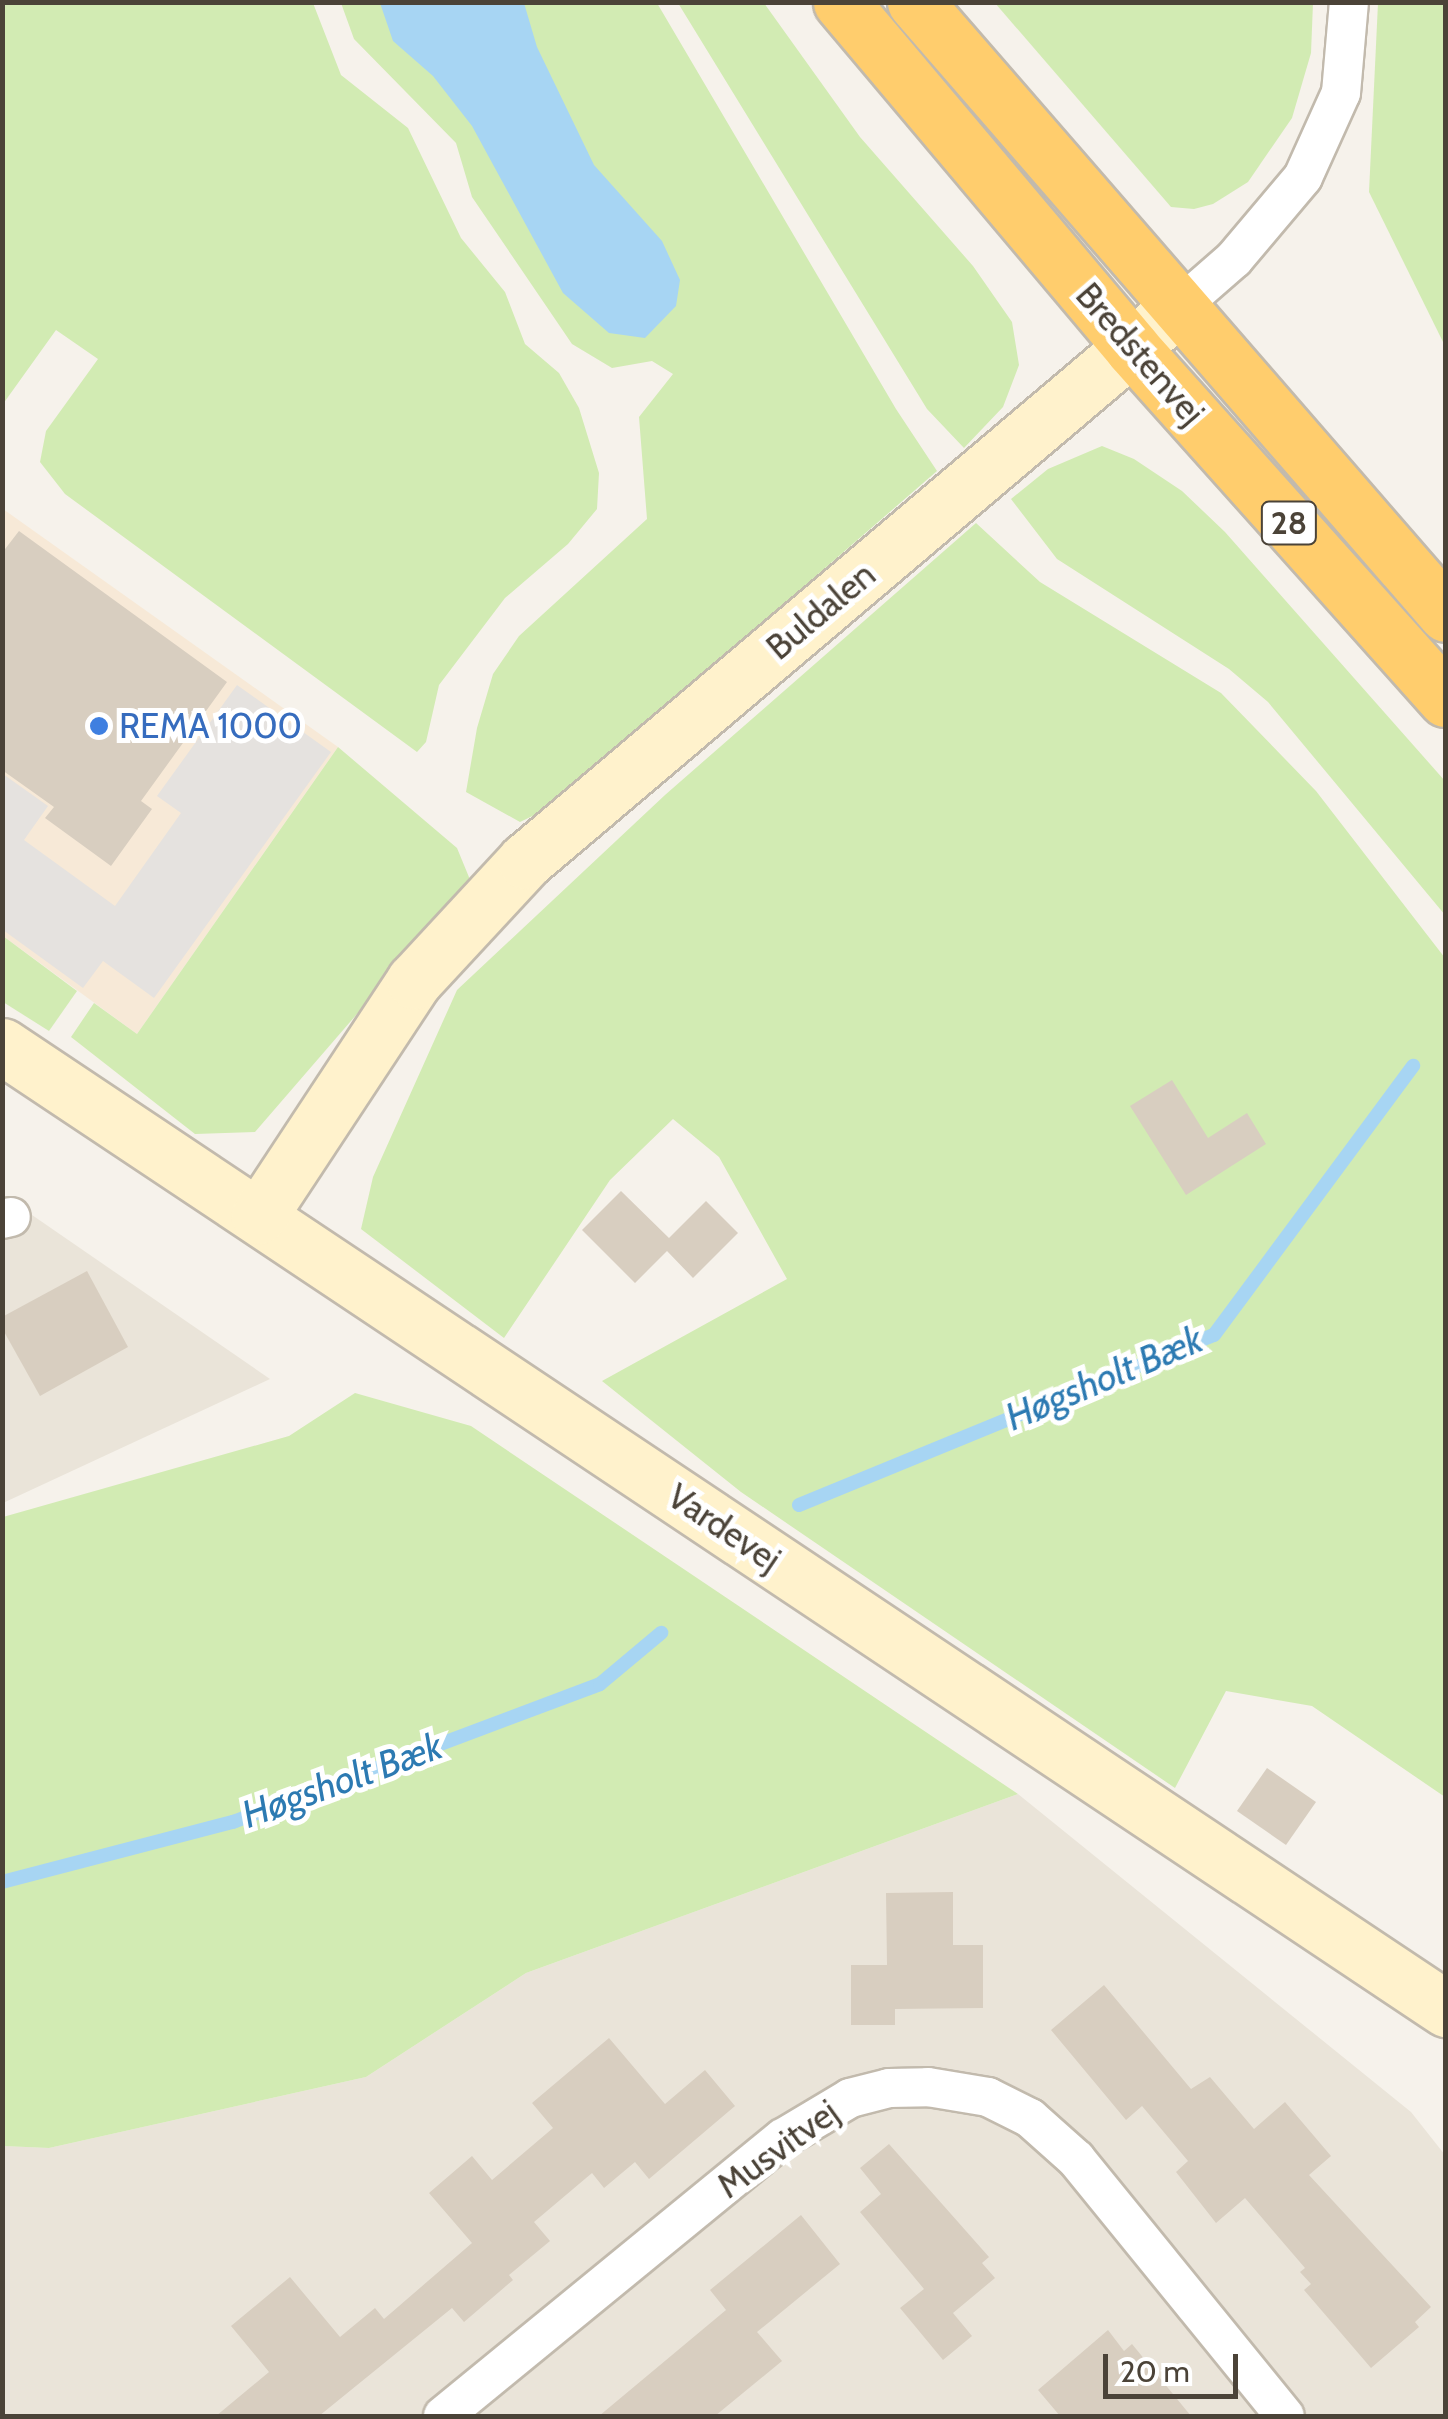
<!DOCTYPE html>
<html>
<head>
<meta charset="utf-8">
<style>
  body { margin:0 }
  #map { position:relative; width:1448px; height:2419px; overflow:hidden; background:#f6f2eb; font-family:Cabin,sans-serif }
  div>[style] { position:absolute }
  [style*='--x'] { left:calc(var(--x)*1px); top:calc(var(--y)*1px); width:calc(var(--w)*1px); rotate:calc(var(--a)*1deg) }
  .residential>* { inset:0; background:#eae4d9 }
  .commercial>* { inset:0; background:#f7e9d7 }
  .green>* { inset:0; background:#d2ebb3 }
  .parking>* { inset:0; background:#e5e2df }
  .water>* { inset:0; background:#a7d5f3 }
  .stream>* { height:14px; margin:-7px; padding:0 7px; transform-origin:7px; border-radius:7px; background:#a7d5f3 }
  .building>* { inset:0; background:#d8cec0 }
  .roads { filter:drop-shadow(2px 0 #c2baad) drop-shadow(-2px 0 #c2baad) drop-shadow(0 2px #c2baad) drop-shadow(0 -2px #c2baad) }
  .street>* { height:38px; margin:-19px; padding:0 19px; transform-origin:19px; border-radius:19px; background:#fff }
  .secondary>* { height:55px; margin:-27.5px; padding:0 27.5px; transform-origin:27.5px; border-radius:27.5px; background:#fff2cc }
  .highway>* { height:55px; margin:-27.5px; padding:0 27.5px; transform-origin:27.5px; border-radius:27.5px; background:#ffcd6d }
  .dots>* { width:28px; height:28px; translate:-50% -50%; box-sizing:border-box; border:5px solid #fff; border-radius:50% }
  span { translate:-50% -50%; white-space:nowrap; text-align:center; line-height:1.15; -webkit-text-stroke:10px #fff; paint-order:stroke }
  .shield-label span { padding:2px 8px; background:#fff; border:2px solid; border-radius:8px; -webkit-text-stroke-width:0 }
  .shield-label { font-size:32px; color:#4b4338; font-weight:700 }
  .street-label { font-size:35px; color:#4b4338 }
  .shop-label { font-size:35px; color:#366cbe }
  .left { translate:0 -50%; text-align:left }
  .water-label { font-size:38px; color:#2c7ab2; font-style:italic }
  .frame { position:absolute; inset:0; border:5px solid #4b4338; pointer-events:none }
  .scale { position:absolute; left:1103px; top:2354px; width:135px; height:45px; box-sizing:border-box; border:5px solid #4b4338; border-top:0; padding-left:12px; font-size:30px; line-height:35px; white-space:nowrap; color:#4b4338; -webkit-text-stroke:8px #fff; paint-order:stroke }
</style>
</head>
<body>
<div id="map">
  <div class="residential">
    <i style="clip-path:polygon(3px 1195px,270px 1379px,3px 1503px)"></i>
    <i style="clip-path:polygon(1018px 1794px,1411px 2112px,1445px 2155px,1445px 2416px,3px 2416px,3px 2146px,49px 2148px,366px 2077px,526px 1973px)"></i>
  </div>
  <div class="commercial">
    <i style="clip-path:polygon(3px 509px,338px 747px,137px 1034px,3px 936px)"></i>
  </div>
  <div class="green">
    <i style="clip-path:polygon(11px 2px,313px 3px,341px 75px,408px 128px,461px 238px,505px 292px,525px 344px,559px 373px,579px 408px,599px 473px,597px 509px,568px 544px,505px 598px,439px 685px,426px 742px,417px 752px,65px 494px,40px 462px,46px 431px,98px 359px,56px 330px,3px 404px,2px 7px)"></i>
    <i style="clip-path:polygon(341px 3px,657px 3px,896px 409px,937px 471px,547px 809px,520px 822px,466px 792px,477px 728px,493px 674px,519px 636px,647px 519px,639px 417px,673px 374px,652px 361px,612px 368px,572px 344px,472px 197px,456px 143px,354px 39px)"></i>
    <i style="clip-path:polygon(678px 3px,764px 3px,860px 137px,973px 266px,1012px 322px,1019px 365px,1003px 407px,964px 448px,927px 409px)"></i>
    <i style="clip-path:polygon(995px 3px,1313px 3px,1311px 53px,1292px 118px,1248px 182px,1213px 204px,1194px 209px,1171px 207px)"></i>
    <i style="clip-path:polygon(1378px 3px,1445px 3px,1445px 346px,1369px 192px)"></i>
    <i style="clip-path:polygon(1102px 446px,1134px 459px,1182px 491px,1225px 532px,1445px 781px,1445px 915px,1268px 702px,1229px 669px,1057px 559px,1011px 499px,1048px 469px)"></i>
    <i style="clip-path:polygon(976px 523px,1040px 582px,1221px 693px,1316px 791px,1445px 958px,1445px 1797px,1312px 1706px,1226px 1691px,1175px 1788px,741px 1492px,602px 1381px,787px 1279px,719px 1157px,673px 1119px,610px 1180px,504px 1338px,361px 1229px,373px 1177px,457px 990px,665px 795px)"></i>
    <i style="clip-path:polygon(338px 747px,457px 848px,471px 882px,255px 1132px,195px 1134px,71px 1037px,94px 1003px,137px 1034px)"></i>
    <i style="clip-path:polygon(3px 936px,77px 991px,49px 1031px,3px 1002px)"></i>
    <i style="clip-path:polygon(355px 1393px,471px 1426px,1018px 1794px,526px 1973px,366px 2077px,49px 2148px,3px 2146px,3px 1517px,289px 1436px)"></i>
  </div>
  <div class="parking">
    <i style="clip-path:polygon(237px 685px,331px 752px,154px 998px,103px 961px,83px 988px,3px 930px,3px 774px,48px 806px,24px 840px,115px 906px,181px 813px,157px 796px)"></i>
  </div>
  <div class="water">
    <i style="clip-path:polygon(380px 3px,524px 3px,537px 47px,594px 165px,662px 241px,680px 280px,676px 306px,645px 338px,609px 333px,563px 293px,472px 126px,433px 76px,393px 41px)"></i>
  </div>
  <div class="stream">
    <i style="--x:799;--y:1505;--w:448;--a:-22.3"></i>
    <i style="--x:1214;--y:1335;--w:335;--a:-53.5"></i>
    <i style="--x:2;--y:1882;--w:239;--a:-14.6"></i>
    <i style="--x:233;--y:1822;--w:392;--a:-20.6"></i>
    <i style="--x:600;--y:1684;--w:80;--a:-39.9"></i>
  </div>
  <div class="building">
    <i style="clip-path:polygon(19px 531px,227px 682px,141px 801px,152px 809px,111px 866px,45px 818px,54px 807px,2px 770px,2px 553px)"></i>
    <i style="clip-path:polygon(1172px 1080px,1208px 1138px,1247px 1113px,1266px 1144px,1186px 1195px,1130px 1106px)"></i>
    <i style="clip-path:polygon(621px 1191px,669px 1238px,706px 1201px,738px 1233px,693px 1278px,667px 1251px,635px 1283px,582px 1230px)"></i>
    <i style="clip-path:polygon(87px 1271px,128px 1347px,40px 1396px,2px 1328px,2px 1317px)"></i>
    <i style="clip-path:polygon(1267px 1768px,1316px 1802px,1286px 1845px,1237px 1811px)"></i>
    <i style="clip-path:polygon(953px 1892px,953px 1945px,983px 1945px,983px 2008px,895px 2009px,895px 2025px,851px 2025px,851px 1965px,887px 1965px,886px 1893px)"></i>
    <i style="clip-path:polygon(1104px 1985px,1191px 2089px,1210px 2077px,1254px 2129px,1285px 2102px,1331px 2156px,1309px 2175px,1431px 2307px,1415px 2322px,1419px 2327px,1371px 2368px,1304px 2290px,1311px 2284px,1300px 2272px,1305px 2268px,1245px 2198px,1216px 2223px,1176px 2172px,1188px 2161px,1142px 2106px,1126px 2120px,1051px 2030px)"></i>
    <i style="clip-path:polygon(609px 2038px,665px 2104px,705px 2070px,735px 2106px,649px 2179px,635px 2162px,604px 2188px,592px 2173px,534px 2222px,550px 2241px,509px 2275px,513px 2280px,464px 2322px,452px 2308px,319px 2416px,216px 2416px,269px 2372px,231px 2326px,290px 2277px,340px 2337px,375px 2308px,384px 2319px,472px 2243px,429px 2193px,472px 2156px,492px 2180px,553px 2128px,532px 2103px)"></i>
    <i style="clip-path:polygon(889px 2144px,989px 2257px,982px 2263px,995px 2278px,953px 2313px,972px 2336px,943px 2360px,900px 2308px,924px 2289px,860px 2212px,881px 2194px,860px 2168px)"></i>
    <i style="clip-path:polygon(801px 2215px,840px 2264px,757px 2332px,782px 2361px,715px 2416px,599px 2416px,726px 2310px,710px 2290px)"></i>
    <i style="clip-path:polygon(1108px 2330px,1124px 2351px,1132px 2344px,1191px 2416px,1060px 2416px,1038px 2390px)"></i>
  </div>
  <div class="roads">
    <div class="street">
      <i style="--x:1179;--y:307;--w:73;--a:-41.1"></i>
      <i style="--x:1234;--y:259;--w:107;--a:-49.9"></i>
      <i style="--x:1303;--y:177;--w:92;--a:-65.7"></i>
      <i style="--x:1341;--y:93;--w:91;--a:-85"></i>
      <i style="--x:2;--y:1219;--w:9;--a:-13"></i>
      <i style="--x:443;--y:2416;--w:439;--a:-39.3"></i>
      <i style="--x:783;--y:2138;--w:78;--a:-30.8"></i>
      <i style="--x:850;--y:2098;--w:40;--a:-14.4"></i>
      <i style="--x:889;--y:2088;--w:39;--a:-1"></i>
      <i style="--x:928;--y:2087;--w:61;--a:9.5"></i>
      <i style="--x:988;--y:2097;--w:47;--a:26.6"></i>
      <i style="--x:1030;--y:2118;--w:62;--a:41.7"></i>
      <i style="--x:1076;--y:2159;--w:331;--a:50.9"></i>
    </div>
    <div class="secondary">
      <i style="--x:2;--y:1046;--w:1736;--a:33.7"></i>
      <i style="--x:259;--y:1216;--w:282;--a:-56.6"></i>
      <i style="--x:414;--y:981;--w:163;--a:-47.2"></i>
      <i style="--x:525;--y:861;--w:857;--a:-40.27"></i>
    </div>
    <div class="highway">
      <i style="--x:841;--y:2;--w:452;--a:49.9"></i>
      <i style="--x:1132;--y:348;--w:471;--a:48.2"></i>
      <i style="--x:915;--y:2;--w:810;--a:49.05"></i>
    </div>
  </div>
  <div class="dots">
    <i style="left:99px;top:726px;background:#3f7fe0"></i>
  </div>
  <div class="shield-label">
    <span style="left:1289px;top:523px">28</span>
  </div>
  <div class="street-label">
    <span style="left:1140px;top:354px;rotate:49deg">Bredstenvej</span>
    <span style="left:821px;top:611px;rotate:-40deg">Buldalen</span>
    <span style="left:724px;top:1528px;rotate:34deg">Vardevej</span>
    <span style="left:778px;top:2149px;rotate:-36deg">Musvitvej</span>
  </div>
  <div class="shop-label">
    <span class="left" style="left:119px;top:726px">REMA 1000</span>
  </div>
  <div class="water-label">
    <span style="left:1104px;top:1378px;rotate:-23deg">Høgsholt Bæk</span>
    <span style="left:342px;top:1780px;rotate:-20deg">Høgsholt Bæk</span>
  </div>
  <div class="frame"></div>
  <div class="scale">20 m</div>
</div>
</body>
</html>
